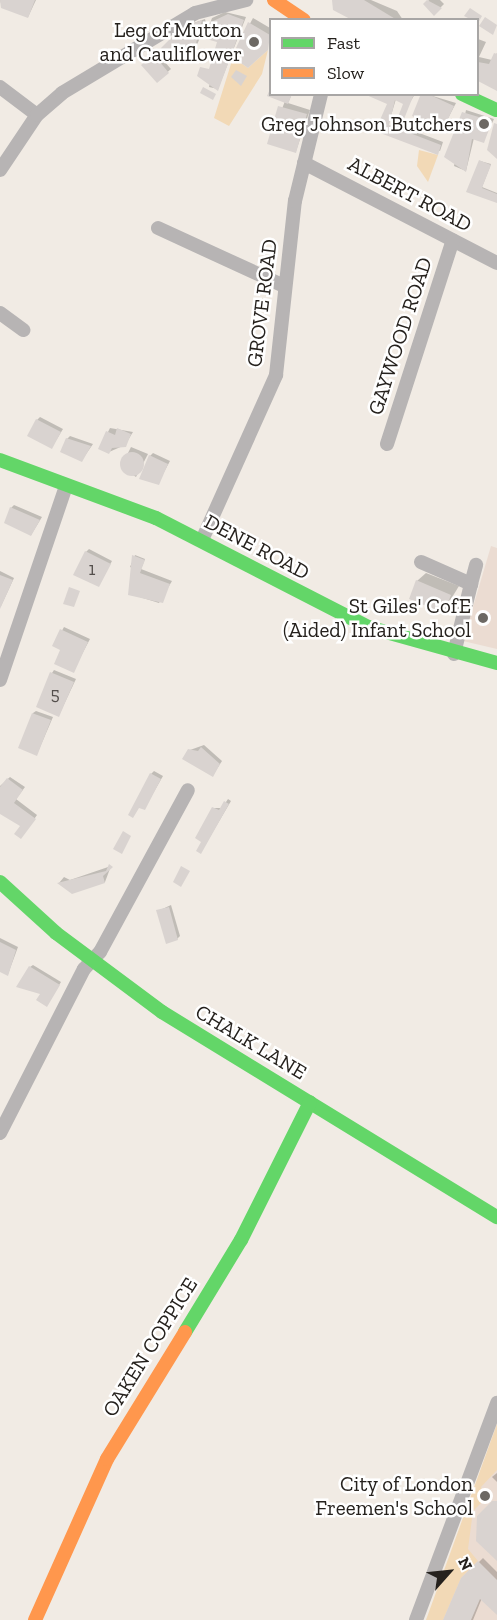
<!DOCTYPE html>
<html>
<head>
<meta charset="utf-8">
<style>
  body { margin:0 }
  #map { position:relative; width:497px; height:1620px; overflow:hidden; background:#f1ebe4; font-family:"Zilla Slab",serif }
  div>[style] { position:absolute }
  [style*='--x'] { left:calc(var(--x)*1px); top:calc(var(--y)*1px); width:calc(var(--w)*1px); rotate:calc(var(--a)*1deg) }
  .education>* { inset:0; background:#ebdcd2 }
  .green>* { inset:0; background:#f2d9b6 }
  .shadow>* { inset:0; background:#0003 }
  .building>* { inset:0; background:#d9d3d0 }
  .round { border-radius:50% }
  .street>* { height:14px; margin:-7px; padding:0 7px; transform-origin:7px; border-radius:7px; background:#b7b4b4 }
  .fast>* { height:14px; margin:-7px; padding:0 7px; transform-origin:7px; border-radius:7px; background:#63d668 }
  .slow>* { height:14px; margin:-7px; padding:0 7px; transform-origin:7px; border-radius:7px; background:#ff974d }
  .dots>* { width:16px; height:16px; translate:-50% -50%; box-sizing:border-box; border:3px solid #fff; border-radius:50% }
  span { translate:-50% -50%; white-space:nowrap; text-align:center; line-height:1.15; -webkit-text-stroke:5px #fff; paint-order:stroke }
  .number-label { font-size:18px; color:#544f4c }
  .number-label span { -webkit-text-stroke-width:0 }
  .poi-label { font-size:21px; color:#25211d }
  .right { translate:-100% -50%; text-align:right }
  .street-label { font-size:21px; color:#25211d }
  .legend { position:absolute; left:269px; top:18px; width:210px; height:78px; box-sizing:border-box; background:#fff; border:2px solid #a8a6a5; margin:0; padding:8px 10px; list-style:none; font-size:18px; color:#25211d }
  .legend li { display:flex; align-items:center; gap:12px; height:30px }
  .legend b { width:30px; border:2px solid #a8a6a5 }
  .north { position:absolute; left:419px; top:1542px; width:60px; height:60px; -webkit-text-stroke:4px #fff; paint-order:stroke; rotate:63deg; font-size:16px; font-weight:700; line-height:24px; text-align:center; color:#25211d }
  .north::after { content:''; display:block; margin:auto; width:21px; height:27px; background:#25211d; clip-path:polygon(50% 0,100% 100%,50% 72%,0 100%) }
</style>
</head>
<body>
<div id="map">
  <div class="education">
    <i style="clip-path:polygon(491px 546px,497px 548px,497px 649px,463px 641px)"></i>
    <i style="clip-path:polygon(497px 1424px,497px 1620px,426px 1620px,437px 1598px)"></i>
  </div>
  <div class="green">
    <i style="clip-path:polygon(236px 48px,243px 53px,238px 61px,248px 68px,268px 50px,262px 74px,229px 126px,214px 118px)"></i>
    <i style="clip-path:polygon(419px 150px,438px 155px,428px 182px,417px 166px)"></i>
    <i style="clip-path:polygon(497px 1424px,497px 1470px,481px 1487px,486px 1498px,473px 1511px,468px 1549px,478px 1561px,461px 1578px,443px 1620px,426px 1620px)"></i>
  </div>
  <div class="shadow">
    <i style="clip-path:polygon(0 0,36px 0,28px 17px,2px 7px)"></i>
    <i style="clip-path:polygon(334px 0,371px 0,397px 11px,403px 20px,356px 20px)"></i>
    <i style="clip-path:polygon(429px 0,440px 0,444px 4px,434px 14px,425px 4px)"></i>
    <i style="clip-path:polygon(225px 12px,246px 17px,218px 89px,209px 87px,219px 41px,205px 37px,212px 18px)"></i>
    <i style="clip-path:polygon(253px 18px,270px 28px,270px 41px,253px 62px,237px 48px)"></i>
    <i style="clip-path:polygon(205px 19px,206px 23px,192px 57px,185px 26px)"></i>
    <i style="clip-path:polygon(478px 39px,486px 42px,479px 57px,492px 60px,497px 53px,497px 89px,478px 79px)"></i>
    <i style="clip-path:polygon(157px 53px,171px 69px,157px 81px,143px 65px)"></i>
    <i style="clip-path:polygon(270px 92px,292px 94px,288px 103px,310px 110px,296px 151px,269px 143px,285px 101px)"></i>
    <i style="clip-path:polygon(368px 94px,415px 94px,409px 104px,396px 99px,387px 129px,393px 123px,443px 142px,440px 151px,377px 130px,389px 103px)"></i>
    <i style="clip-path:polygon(426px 94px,456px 103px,443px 128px)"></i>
    <i style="clip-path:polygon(466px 110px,494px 119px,483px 142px,474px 138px,466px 171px,454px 166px)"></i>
    <i style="clip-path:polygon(480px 161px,491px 164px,482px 187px,497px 193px,497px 202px,468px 191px)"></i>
    <i style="clip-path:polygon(40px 417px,63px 429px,52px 447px,37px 420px)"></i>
    <i style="clip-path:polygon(110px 428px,133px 432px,125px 445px,109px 452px,100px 448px)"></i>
    <i style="clip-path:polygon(70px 436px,93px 444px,84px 457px,67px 439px)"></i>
    <i style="clip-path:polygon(131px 447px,148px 454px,136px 477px,121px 467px)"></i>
    <i style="clip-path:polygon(153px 453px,170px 461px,158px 483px,150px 456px)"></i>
    <i style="clip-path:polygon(14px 505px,42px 517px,31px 535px,11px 508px)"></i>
    <i style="clip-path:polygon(89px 549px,112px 561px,99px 585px,86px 552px)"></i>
    <i style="clip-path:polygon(135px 555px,145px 559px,141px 569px,172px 581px,159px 603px,130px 594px,137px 570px,130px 567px)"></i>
    <i style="clip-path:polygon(0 571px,14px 578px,1px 606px,0 605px)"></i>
    <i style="clip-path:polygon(426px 573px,459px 586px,443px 612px,417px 581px)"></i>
    <i style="clip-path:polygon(64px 627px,90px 639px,73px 671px,62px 649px,54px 645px)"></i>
    <i style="clip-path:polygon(54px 670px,76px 679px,59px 715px,52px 673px)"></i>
    <i style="clip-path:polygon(36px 711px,53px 717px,37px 754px,33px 713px)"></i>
    <i style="clip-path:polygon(204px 745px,222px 761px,213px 775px,190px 750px)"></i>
    <i style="clip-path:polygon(154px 771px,163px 776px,144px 809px,151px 774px)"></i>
    <i style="clip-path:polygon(10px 777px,25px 787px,16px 799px,37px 815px,23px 835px,23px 826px,0 810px,0 786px)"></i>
    <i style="clip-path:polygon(228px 799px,231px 801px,201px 852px,203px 841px,197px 838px,214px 808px,222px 808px)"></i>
    <i style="clip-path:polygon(111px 866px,105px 882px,72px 892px,59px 883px,64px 877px,70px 880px)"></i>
    <i style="clip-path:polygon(171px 905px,180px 936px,177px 939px,158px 911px)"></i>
    <i style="clip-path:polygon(0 938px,18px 947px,8px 974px,0 968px)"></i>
    <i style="clip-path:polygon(33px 965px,61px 982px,49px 1002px,30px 967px)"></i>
    <i style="clip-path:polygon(497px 1473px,497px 1482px,492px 1477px)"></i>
    <i style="clip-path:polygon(483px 1558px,497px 1572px,497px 1613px,482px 1598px,473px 1620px,445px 1620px,462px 1579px)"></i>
  </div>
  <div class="building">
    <i style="clip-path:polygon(0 0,35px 0,28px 18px,1px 8px)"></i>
    <i style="clip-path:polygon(332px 0,364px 0,397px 20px,352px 20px,333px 10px)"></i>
    <i style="clip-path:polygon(427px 0,442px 8px,434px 16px,423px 4px)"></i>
    <i style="clip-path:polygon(470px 8px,482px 16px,478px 23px,464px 16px)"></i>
    <i style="clip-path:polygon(228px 14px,244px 20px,218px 91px,197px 76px,200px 67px,209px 69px,217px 42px,203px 38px,207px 24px)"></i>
    <i style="clip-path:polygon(485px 17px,497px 25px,493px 35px,479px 26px)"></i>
    <i style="clip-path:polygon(202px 20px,192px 59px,184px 52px,171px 62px,160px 49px,181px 28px)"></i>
    <i style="clip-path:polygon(248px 22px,270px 35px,268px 50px,248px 68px,238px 61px,243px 53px,236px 48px)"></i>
    <i style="clip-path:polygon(494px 53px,497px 54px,497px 91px,478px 81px,478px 62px,489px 64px)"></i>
    <i style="clip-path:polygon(154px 55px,169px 73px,157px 83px,141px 65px)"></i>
    <i style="clip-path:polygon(236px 70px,247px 76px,241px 86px,231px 77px)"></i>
    <i style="clip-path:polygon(203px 87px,216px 94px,213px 100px,200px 93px)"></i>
    <i style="clip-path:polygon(270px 89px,270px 94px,292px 94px,288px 104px,267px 96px)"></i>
    <i style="clip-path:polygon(364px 94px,414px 94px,404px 119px,398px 117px,403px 104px,395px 100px,389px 125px,441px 145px,438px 155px,375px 131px,387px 104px)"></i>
    <i style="clip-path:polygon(428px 94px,454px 106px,443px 130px,412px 116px,420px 96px)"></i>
    <i style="clip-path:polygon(278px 106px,307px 114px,296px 153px,267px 144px)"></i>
    <i style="clip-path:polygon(462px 112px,492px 121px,484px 143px,472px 139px,466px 172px,444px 157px)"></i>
    <i style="clip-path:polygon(494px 123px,497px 124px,497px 159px,487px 150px)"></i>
    <i style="clip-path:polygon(479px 160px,491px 165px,482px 188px,497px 194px,497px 203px,466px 192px)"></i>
    <i style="clip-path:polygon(36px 419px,61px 432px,52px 449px,27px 436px)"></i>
    <i style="clip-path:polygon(117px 428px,131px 434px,126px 447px,112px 448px,109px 454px,98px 449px,106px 431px,115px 435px)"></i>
    <i style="clip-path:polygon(66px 438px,91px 446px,82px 462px,60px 452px)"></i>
    <i class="round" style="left:120px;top:452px;width:24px;height:24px"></i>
    <i style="clip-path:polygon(149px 455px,168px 464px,159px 485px,139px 479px)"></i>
    <i style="clip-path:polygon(10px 507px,40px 520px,31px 536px,4px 523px)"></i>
    <i style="clip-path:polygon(85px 551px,111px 564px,99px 587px,73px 575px)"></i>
    <i style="clip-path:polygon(132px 555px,145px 560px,140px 573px,170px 584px,163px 603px,128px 595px)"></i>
    <i style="clip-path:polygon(0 575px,13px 580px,0 609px)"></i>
    <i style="clip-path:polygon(416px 580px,451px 595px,444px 613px,409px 599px)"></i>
    <i style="clip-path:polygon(69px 587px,80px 591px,74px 607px,63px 604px)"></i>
    <i style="clip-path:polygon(60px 629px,88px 642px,74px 673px,54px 664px,60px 650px,52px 646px)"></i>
    <i style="clip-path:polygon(50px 672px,74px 682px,59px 717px,36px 707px)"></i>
    <i style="clip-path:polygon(32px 713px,51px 720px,37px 756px,18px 748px)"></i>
    <i style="clip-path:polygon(201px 747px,220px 764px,213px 777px,182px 759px,188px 749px,198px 751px)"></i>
    <i style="clip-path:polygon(150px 773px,161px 779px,145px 810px,139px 808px,133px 818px,128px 815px)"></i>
    <i style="clip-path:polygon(7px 778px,23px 790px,14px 803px,36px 819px,21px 839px,14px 834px,20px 826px,0 814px,0 787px)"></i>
    <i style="clip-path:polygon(224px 801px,229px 804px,201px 854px,196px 851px,201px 842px,195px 838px,212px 807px,219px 810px)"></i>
    <i style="clip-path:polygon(123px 831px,131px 836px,122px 854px,113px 849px)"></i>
    <i style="clip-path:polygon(109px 864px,113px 867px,103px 876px,105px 883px,72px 894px,57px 883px,106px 871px)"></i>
    <i style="clip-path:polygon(181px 866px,190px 871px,181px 887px,173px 882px)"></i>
    <i style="clip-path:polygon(169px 907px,178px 940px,166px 944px,156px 910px)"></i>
    <i style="clip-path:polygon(0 942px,16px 950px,8px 976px,0 972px)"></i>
    <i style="clip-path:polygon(29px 966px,60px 985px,47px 1007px,36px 1000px,40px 994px,16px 987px)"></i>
    <i style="clip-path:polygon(492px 1501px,497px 1501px,497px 1561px,476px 1541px,477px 1516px)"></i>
    <i style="clip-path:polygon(478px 1561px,497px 1580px,497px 1615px,480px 1599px,471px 1620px,443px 1620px,461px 1578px)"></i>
  </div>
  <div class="street">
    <i style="--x:0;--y:87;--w:46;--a:37.1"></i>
    <i style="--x:304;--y:163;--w:217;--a:27.4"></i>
    <i style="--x:0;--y:170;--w:66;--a:-56.1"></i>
    <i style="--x:37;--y:115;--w:33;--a:-41"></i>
    <i style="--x:62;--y:93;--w:155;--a:-31"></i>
    <i style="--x:195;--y:13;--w:53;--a:-14.3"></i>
    <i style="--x:158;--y:228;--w:139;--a:24.7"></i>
    <i style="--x:0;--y:313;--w:29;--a:36"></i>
    <i style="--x:387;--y:444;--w:214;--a:-72.1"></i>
    <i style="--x:202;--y:540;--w:181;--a:-65.8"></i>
    <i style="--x:276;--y:375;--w:175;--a:-83.8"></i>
    <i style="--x:295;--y:201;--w:110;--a:-76.3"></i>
    <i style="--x:421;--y:562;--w:55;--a:23.7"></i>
    <i style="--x:471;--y:584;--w:72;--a:103.7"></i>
    <i style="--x:471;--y:584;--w:20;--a:-75"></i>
    <i style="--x:0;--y:680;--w:202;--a:-71.2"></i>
    <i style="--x:0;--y:1133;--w:184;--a:-62.9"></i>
    <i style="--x:84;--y:969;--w:23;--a:-47"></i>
    <i style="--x:100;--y:952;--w:184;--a:-61.5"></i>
    <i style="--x:416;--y:1620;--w:232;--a:-69.5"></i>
  </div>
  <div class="fast">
    <i style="--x:462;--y:94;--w:38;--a:25"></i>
    <i style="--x:0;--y:460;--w:166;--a:20.4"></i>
    <i style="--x:156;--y:518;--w:238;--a:27.2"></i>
    <i style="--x:368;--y:627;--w:134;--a:15.6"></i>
    <i style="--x:0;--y:882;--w:76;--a:42.3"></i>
    <i style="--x:56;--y:933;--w:132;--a:36.7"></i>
    <i style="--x:162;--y:1012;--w:393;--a:31.5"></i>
    <i style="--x:185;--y:1332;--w:108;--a:-58.7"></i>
    <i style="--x:241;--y:1240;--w:154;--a:-63.4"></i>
  </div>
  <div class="slow">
    <i style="--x:274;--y:0;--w:36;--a:34"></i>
    <i style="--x:35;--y:1620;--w:176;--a:-65.9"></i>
    <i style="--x:107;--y:1459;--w:149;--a:-58.4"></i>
  </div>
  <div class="dots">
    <i style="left:254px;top:42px;background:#6c6863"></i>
    <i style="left:484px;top:124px;background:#6c6863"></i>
    <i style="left:483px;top:618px;background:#6c6863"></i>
    <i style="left:485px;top:1496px;background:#6c6863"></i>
  </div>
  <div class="number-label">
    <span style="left:92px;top:569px">1</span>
    <span style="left:55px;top:694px">5</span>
  </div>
  <div class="poi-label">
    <span class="right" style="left:242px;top:42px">Leg of Mutton<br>and Cauliflower</span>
    <span class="right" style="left:472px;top:124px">Greg Johnson Butchers</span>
    <span class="right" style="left:471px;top:618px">St Giles' CofE<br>(Aided) Infant School</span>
    <span class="right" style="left:473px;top:1496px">City of London<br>Freemen's School</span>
  </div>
  <div class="street-label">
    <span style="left:410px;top:194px;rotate:28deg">ALBERT ROAD</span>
    <span style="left:262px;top:303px;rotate:-83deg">GROVE ROAD</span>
    <span style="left:400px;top:336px;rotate:-72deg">GAYWOOD ROAD</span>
    <span style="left:257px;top:547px;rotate:28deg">DENE ROAD</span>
    <span style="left:251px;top:1042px;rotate:31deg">CHALK LANE</span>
    <span style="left:150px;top:1347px;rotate:-58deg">OAKEN COPPICE</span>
  </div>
  <ul class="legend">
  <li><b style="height:8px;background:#63d668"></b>Fast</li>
  <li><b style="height:8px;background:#ff974d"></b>Slow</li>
  </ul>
  <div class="north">N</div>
</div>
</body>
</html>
